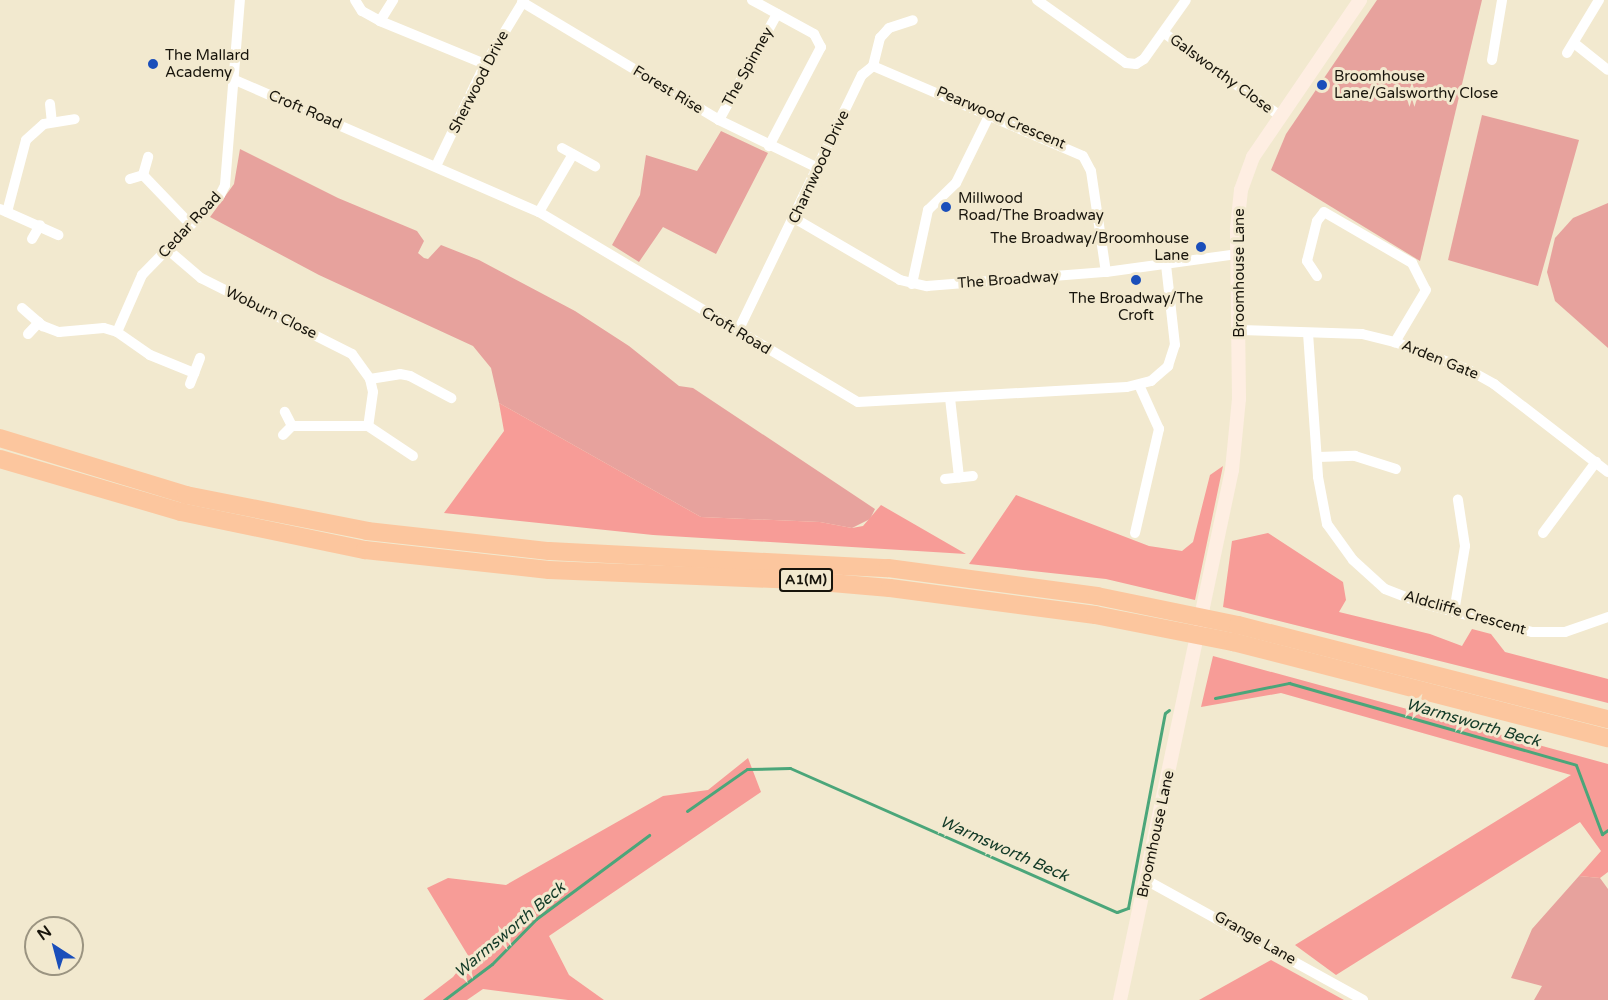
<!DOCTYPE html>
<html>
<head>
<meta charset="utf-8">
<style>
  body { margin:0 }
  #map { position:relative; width:1608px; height:1000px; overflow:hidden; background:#f2e9cf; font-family:"Varela Round",sans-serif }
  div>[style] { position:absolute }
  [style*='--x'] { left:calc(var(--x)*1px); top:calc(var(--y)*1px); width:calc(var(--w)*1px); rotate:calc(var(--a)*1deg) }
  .green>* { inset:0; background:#e7a29d }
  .forest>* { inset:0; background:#f79c97 }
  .stream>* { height:3px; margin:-1.5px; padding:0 1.5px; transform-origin:1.5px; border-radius:1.5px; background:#4ba67a }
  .street>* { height:10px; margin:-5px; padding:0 5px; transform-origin:5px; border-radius:5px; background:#fff }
  .secondary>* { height:14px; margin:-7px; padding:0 7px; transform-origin:7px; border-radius:7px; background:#feeee2 }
  .highway>* { height:18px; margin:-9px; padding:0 9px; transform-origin:9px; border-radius:9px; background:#fcc69e }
  .dots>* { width:16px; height:16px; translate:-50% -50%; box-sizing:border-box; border:3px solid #f2e9cf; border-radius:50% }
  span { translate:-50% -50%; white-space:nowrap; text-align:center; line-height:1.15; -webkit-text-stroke:6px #f2e9cf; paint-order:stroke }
  .shield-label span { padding:2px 4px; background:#f2e9cf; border:2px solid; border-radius:4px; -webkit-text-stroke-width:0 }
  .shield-label { font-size:14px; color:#18150c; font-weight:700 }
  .poi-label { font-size:15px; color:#18150c }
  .left { translate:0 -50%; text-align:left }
  .right { translate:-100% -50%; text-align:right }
  .street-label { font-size:15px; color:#18150c }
  .water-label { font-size:16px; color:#113926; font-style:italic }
  .north { position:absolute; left:24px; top:916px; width:60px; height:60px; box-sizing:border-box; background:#f2e9cf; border:2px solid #9b9481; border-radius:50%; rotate:324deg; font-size:16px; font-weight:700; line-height:24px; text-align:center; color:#18150c }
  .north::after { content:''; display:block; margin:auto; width:21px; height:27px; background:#1a4eba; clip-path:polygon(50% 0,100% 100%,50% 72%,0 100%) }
</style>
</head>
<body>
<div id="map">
  <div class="green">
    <i style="clip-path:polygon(1377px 0,1482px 0,1420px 261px,1271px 170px,1286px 134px)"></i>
    <i style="clip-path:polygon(1482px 115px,1579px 140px,1538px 286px,1448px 260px)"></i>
    <i style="clip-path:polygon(721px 131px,768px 153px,716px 254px,663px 227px,639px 262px,612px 245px,640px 195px,646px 155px,697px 171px)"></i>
    <i style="clip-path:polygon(240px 149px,338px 198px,417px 231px,424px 241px,418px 253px,424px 258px,428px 259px,441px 245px,479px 260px,575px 311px,629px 346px,679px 386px,693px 388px,875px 509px,870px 519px,852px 528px,820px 522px,701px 517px,499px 403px,491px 368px,473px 346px,319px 275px,210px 217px,234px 184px)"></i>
    <i style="clip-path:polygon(1608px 203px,1608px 348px,1555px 301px,1547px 272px,1555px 238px,1573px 218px)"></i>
    <i style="clip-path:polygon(1579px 876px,1600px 878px,1608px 889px,1608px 1000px,1534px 1000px,1542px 986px,1511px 978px,1532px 929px)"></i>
  </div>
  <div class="forest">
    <i style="clip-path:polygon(499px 403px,701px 517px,820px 522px,852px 528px,863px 526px,881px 505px,966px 554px,653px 535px,444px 513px,504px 431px)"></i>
    <i style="clip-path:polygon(1223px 466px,1195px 600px,1106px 579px,969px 564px,1016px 495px,1149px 546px,1182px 551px,1193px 542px,1210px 475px)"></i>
    <i style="clip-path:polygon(1268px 533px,1343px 582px,1346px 600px,1339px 612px,1430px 634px,1462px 646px,1472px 629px,1491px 634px,1505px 652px,1608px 679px,1608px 703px,1223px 607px,1232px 541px)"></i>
    <i style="clip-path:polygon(1213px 656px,1608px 764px,1608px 872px,1600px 878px,1579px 876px,1601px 851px,1580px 822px,1336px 975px,1295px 945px,1571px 775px,1281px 693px,1201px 707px)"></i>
    <i style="clip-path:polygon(748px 758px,761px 792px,549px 936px,569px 975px,604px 1000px,568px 1000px,483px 989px,467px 1000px,423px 1000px,453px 977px,469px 957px,427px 888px,448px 878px,506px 885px,663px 796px,708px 790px)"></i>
    <i style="clip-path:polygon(1271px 960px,1344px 1000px,1199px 1000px)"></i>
  </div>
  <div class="stream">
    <i style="--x:1215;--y:698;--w:76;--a:-11.5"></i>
    <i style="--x:1289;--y:683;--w:298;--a:15.9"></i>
    <i style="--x:1576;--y:765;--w:74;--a:69.4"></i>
    <i style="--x:1602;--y:834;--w:7;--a:-34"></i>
    <i style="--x:687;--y:811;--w:73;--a:-35"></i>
    <i style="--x:747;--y:769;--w:43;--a:-1.3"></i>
    <i style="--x:790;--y:768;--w:357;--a:23.8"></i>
    <i style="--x:1117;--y:912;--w:12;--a:-20"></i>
    <i style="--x:1128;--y:908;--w:198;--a:-79.3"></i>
    <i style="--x:1165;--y:713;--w:5;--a:-37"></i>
    <i style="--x:444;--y:1000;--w:60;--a:-36.9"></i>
    <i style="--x:492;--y:964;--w:63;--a:-45.6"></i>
    <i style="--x:536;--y:919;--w:141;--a:-36.6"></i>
  </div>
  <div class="street">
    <i style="--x:355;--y:0;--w:13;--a:58"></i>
    <i style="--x:362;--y:11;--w:21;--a:29"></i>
    <i style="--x:380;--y:21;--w:113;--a:22.3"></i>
    <i style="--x:752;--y:0;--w:71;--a:28.7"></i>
    <i style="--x:814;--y:34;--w:15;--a:62"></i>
    <i style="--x:821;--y:47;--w:112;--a:117.7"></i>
    <i style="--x:1037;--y:0;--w:109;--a:35.3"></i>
    <i style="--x:1126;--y:63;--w:10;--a:6"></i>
    <i style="--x:1136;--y:64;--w:9;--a:-32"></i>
    <i style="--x:1144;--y:59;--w:72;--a:-54.6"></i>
    <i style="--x:522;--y:2;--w:230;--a:30.9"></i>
    <i style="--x:719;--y:120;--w:110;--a:25.9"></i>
    <i style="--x:380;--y:21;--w:25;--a:-58"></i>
    <i style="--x:1164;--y:33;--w:141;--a:35.5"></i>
    <i style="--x:1574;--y:43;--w:43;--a:38.5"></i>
    <i style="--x:1567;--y:53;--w:62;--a:-58.9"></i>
    <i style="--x:1492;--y:60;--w:61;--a:-80.5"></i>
    <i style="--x:873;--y:66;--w:228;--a:23.2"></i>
    <i style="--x:1083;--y:156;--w:17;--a:62"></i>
    <i style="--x:1091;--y:171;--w:102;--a:81.6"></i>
    <i style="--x:235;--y:80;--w:331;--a:23.5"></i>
    <i style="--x:539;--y:212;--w:371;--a:30.8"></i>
    <i style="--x:858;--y:402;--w:269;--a:-3.2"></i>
    <i style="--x:1127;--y:387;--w:25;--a:-14"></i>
    <i style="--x:1151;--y:381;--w:23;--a:-41"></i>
    <i style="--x:1168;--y:366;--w:22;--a:-72"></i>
    <i style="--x:1175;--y:345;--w:81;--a:-96.4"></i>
    <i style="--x:50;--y:104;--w:18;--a:84"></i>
    <i style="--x:719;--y:120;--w:121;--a:-61.3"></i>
    <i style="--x:562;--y:148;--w:38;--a:29"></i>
    <i style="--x:436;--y:166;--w:113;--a:-64.3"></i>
    <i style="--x:485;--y:64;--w:75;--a:-58.6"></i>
    <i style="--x:143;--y:175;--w:69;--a:46.2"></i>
    <i style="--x:130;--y:179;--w:14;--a:-17"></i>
    <i style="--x:143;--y:175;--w:19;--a:-74"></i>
    <i style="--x:0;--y:209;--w:64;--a:24.1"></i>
    <i style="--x:7;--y:212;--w:74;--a:-75.2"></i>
    <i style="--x:26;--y:140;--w:24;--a:-42"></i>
    <i style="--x:44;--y:124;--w:31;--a:-9"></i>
    <i style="--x:539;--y:212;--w:67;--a:-59.6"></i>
    <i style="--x:794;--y:218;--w:123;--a:30.3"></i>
    <i style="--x:900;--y:280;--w:28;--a:13"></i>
    <i style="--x:927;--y:286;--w:180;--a:-4.5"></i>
    <i style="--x:1106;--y:272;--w:132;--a:-7.8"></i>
    <i style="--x:32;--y:239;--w:16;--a:-60"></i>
    <i style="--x:167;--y:249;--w:45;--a:40.5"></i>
    <i style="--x:201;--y:278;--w:169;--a:26.7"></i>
    <i style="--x:352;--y:354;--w:31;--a:54"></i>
    <i style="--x:370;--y:379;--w:13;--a:77"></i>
    <i style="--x:373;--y:392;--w:34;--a:98"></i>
    <i style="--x:1317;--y:276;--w:18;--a:-124"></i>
    <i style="--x:1307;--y:261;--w:41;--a:-76"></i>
    <i style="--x:1317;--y:221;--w:11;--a:-52"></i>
    <i style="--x:1324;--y:212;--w:102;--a:30.1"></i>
    <i style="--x:1412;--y:263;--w:30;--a:63"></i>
    <i style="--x:1426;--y:290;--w:61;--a:120.8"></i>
    <i style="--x:912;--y:284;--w:76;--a:-77.8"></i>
    <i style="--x:928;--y:210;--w:39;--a:-44"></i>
    <i style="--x:956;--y:183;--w:77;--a:-63.8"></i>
    <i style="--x:22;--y:308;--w:28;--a:41"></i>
    <i style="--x:43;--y:326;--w:17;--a:21"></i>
    <i style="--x:59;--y:332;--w:45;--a:-5.1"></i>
    <i style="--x:104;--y:328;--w:14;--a:17"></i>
    <i style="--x:117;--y:332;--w:40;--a:34.9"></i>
    <i style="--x:150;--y:355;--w:48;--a:22.2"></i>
    <i style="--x:1241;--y:330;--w:121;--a:1.9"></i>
    <i style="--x:1362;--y:334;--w:34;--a:14"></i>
    <i style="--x:1395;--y:342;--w:79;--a:20.7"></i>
    <i style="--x:1469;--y:370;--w:29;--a:29"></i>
    <i style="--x:1494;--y:384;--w:144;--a:37.7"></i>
    <i style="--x:738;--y:331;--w:284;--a:-64.2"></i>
    <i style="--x:862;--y:75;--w:14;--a:-39"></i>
    <i style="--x:873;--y:66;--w:29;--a:-76"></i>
    <i style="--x:880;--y:38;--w:13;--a:-48"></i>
    <i style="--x:889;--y:28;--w:25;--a:-18"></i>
    <i style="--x:117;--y:332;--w:62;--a:-66.3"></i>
    <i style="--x:142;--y:275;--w:112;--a:-45.7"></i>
    <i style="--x:220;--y:195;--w:11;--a:-63"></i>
    <i style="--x:225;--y:185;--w:186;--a:-85.4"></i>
    <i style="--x:1308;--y:333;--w:144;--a:86"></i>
    <i style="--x:1318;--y:477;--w:48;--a:79.2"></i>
    <i style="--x:1327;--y:524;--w:44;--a:54.2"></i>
    <i style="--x:1353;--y:560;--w:43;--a:42.2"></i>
    <i style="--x:1385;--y:589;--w:42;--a:21"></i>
    <i style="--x:1424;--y:604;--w:112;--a:14.5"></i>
    <i style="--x:1532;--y:632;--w:33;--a:0"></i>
    <i style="--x:1565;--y:632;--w:46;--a:-19.2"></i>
    <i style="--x:28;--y:334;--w:16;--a:-47"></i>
    <i style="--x:370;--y:379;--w:30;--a:-9"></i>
    <i style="--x:400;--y:374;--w:10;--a:11"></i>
    <i style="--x:410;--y:376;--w:47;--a:28.2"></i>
    <i style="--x:190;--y:384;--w:28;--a:-69"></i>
    <i style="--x:950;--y:398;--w:80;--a:83.5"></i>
    <i style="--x:292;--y:426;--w:76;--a:0"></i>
    <i style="--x:368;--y:426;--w:54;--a:33.7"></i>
    <i style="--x:283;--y:435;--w:13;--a:-45"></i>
    <i style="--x:292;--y:426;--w:16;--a:-117"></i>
    <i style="--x:1318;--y:457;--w:37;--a:-2"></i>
    <i style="--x:1355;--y:456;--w:43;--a:17.6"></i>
    <i style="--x:945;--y:479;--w:28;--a:-6"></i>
    <i style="--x:1135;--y:533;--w:107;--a:-77"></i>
    <i style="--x:1159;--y:429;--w:48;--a:-114.4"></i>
    <i style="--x:1543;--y:533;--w:89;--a:-53.3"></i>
    <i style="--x:1454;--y:612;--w:67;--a:-80.5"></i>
    <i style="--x:1465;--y:546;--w:47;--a:-98.7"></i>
    <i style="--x:1146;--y:880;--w:248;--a:28.9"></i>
  </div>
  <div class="secondary">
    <i style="--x:1120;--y:1000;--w:542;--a:-78.07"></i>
    <i style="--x:1232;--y:470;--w:71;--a:-84.4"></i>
    <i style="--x:1239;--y:399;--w:171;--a:-90.7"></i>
    <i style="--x:1237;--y:228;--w:38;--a:-84"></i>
    <i style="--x:1241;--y:190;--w:35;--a:-70"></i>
    <i style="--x:1253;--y:157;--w:190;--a:-55.7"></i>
  </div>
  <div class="highway">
    <i style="--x:0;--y:438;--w:195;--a:17"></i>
    <i style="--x:186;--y:495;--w:185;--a:11.2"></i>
    <i style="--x:367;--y:531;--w:183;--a:6.3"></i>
    <i style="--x:549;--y:551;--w:339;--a:2.9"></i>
    <i style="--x:888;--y:568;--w:211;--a:7.6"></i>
    <i style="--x:1097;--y:596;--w:144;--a:11.6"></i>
    <i style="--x:1238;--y:625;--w:382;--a:14.3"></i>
    <i style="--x:0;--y:459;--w:189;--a:16.3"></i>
    <i style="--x:181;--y:512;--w:188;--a:11.7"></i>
    <i style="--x:365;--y:550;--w:185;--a:6.2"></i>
    <i style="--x:549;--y:570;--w:248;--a:2.3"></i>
    <i style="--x:797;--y:580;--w:93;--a:4.9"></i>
    <i style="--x:890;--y:588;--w:207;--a:7.5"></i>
    <i style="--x:1095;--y:615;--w:141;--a:11.1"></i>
    <i style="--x:1233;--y:642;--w:387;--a:14.4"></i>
  </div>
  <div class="dots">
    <i style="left:153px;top:64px;background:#1a4eba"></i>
    <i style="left:1322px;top:85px;background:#1a4eba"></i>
    <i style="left:946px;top:207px;background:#1a4eba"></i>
    <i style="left:1201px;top:247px;background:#1a4eba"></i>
    <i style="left:1136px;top:280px;background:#1a4eba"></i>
  </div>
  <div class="shield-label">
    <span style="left:806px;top:580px">A1(M)</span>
  </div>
  <div class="poi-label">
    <span class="left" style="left:165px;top:64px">The Mallard<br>Academy</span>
    <span class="left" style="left:1334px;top:85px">Broomhouse<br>Lane/Galsworthy Close</span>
    <span class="left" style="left:958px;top:207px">Millwood<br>Road/The Broadway</span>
    <span class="right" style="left:1189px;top:247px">The Broadway/Broomhouse<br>Lane</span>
    <span style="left:1136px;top:307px">The Broadway/The<br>Croft</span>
  </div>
  <div class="street-label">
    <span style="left:748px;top:67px;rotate:-61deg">The Spinney</span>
    <span style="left:1221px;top:74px;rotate:36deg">Galsworthy Close</span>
    <span style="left:479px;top:82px;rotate:-63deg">Sherwood Drive</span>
    <span style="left:668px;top:90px;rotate:31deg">Forest Rise</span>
    <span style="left:305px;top:110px;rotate:23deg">Croft Road</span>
    <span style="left:1001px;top:118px;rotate:23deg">Pearwood Crescent</span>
    <span style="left:819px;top:167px;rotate:-65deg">Charnwood Drive</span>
    <span style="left:190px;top:225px;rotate:-47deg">Cedar Road</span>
    <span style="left:1240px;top:273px;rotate:-90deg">Broomhouse Lane</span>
    <span style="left:1008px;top:280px;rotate:-4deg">The Broadway</span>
    <span style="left:271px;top:313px;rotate:26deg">Woburn Close</span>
    <span style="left:736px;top:331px;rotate:31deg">Croft Road</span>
    <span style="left:1440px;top:360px;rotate:22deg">Arden Gate</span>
    <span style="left:1465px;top:613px;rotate:16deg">Aldcliffe Crescent</span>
    <span style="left:1156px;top:834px;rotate:-78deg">Broomhouse Lane</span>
    <span style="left:1255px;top:938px;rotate:30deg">Grange Lane</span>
  </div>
  <div class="water-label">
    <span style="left:1473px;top:723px;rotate:16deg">Warmsworth Beck</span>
    <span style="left:1004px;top:849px;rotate:24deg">Warmsworth Beck</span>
    <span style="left:510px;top:930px;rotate:-40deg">Warmsworth Beck</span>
  </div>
  <div class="north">N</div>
</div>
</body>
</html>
